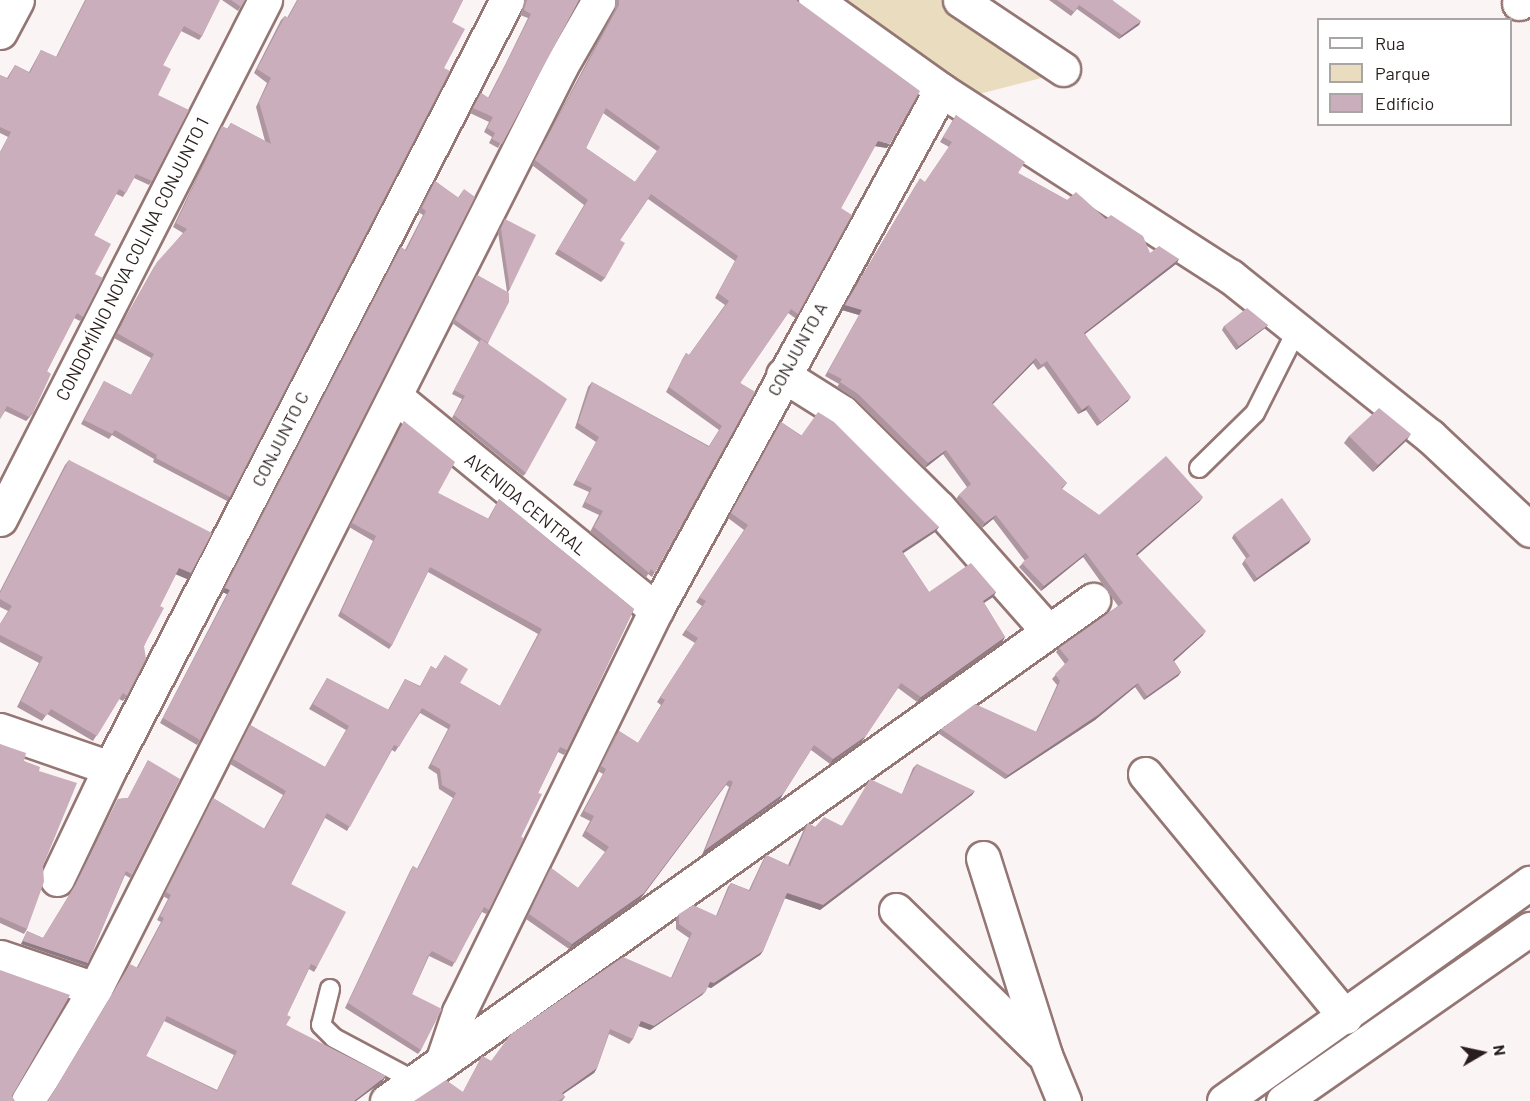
<!DOCTYPE html>
<html>
<head>
<meta charset="utf-8">
<style>
  body { margin:0 }
  #map { position:relative; width:1530px; height:1101px; overflow:hidden; background:#fbf4f4; font-family:Barlow,sans-serif }
  div>[style] { position:absolute }
  [style*='--x'] { left:calc(var(--x)*1px); top:calc(var(--y)*1px); width:calc(var(--w)*1px); rotate:calc(var(--a)*1deg) }
  .green>* { inset:0; background:#eaddbf }
  .roads { filter:drop-shadow(2px 0 #947674) drop-shadow(-2px 0 #947674) drop-shadow(0 2px #947674) drop-shadow(0 -2px #947674) }
  .lane>* { height:18px; margin:-9px; padding:0 9px; transform-origin:9px; border-radius:9px; background:#fff }
  .street>* { height:33px; margin:-16.5px; padding:0 16.5px; transform-origin:16.5px; border-radius:16.5px; background:#fff }
  .wall>* { inset:0; background:#ae96a1 }
  .shaded-wall>* { inset:0; background:#8d7a83 }
  .building>* { inset:0; background:#caaebb }
  span { translate:-50% -50%; white-space:nowrap; text-align:center; line-height:1.15; -webkit-text-stroke:5px #fff; paint-order:stroke }
  .street-label { font-size:18px; color:#291d1d }
  .legend { position:absolute; left:1317px; top:18px; width:195px; height:108px; box-sizing:border-box; background:#fff; border:2px solid #a9a5a5; margin:0; padding:8px 10px; list-style:none; font-size:18px; color:#291d1d }
  .legend li { display:flex; align-items:center; gap:12px; height:30px }
  .legend b { width:30px; border:2px solid #a9a5a5 }
  .north { position:absolute; left:1452px; top:1023px; width:60px; height:60px; -webkit-text-stroke:4px #fff; paint-order:stroke; rotate:81deg; font-size:16px; font-weight:700; line-height:24px; text-align:center; color:#291d1d }
  .north::after { content:''; display:block; margin:auto; width:21px; height:27px; background:#291d1d; clip-path:polygon(50% 0,100% 100%,50% 72%,0 100%) }
</style>
</head>
<body>
<div id="map">
  <div class="green">
    <i style="clip-path:polygon(836px 0,959px 0,1073px 70px,979px 94px)"></i>
  </div>
  <div class="roads">
    <div class="lane">
      <i style="--x:1199;--y:468;--w:78;--a:-44.5"></i>
      <i style="--x:1255;--y:413;--w:93;--a:-63.2"></i>
      <i style="--x:330;--y:989;--w:37;--a:104"></i>
      <i style="--x:321;--y:1025;--w:18;--a:45"></i>
      <i style="--x:334;--y:1038;--w:92;--a:28"></i>
    </div>
    <div class="street">
      <i style="--x:815;--y:0;--w:155;--a:35.5"></i>
      <i style="--x:941;--y:90;--w:344;--a:32.8"></i>
      <i style="--x:1230;--y:276;--w:256;--a:38.7"></i>
      <i style="--x:1430;--y:436;--w:137;--a:43.2"></i>
      <i style="--x:960;--y:0;--w:124;--a:33.8"></i>
      <i style="--x:1519;--y:3;--w:6;--a:-31"></i>
      <i style="--x:0;--y:32;--w:36;--a:-62"></i>
      <i style="--x:783;--y:375;--w:70;--a:32.1"></i>
      <i style="--x:842;--y:412;--w:136;--a:44.7"></i>
      <i style="--x:939;--y:508;--w:163;--a:48.5"></i>
      <i style="--x:397;--y:398;--w:335;--a:39.3"></i>
      <i style="--x:0;--y:519;--w:583;--a:-62.95"></i>
      <i style="--x:0;--y:730;--w:116;--a:19.1"></i>
      <i style="--x:1145;--y:774;--w:315;--a:50.5"></i>
      <i style="--x:983;--y:858;--w:207;--a:72.5"></i>
      <i style="--x:1045;--y:1055;--w:50;--a:67.6"></i>
      <i style="--x:57;--y:879;--w:123;--a:-64.5"></i>
      <i style="--x:110;--y:768;--w:865;--a:-62.66"></i>
      <i style="--x:896;--y:910;--w:203;--a:44.4"></i>
      <i style="--x:0;--y:957;--w:100;--a:18.6"></i>
      <i style="--x:442;--y:1062;--w:53;--a:-71.2"></i>
      <i style="--x:459;--y:1012;--w:448;--a:-63.9"></i>
      <i style="--x:656;--y:610;--w:593;--a:-61.27"></i>
      <i style="--x:28;--y:1101;--w:131;--a:-59.1"></i>
      <i style="--x:95;--y:989;--w:1034;--a:-63.21"></i>
      <i style="--x:561;--y:66;--w:76;--a:-60.1"></i>
      <i style="--x:387;--y:1101;--w:866;--a:-35.36"></i>
      <i style="--x:1224;--y:1101;--w:376;--a:-35.5"></i>
      <i style="--x:1283;--y:1101;--w:301;--a:-34.9"></i>
    </div>
  </div>
  <div class="wall">
    <i style="clip-path:polygon(85px 0,219px 0,202px 36px,199px 40px,181px 31px,163px 65px,158px 95px,152px 181px,149px 185px,134px 178px,123px 197px,116px 194px,94px 235px,95px 274px,83px 317px,80px 321px,74px 318px,47px 371px,33px 413px,29px 418px,26px 421px,5px 411px,0 419px,0 152px,8px 137px,0 133px,0 75px,7px 78px,15px 65px,29px 72px,41px 50px,56px 57px)"></i>
    <i style="clip-path:polygon(222px 0,245px 0,238px 11px)"></i>
    <i style="clip-path:polygon(297px 0,463px 0,452px 22px,444px 68px,230px 497px,227px 501px,153px 462px,154px 459px,112px 435px,109px 439px,81px 424px,104px 381px,131px 395px,151px 358px,114px 338px,154px 267px,183px 233px,173px 227px,219px 131px,222px 126px,227px 129px,231px 123px,265px 141px,256px 107px,267px 83px,254px 73px,281px 20px,285px 16px,287px 18px)"></i>
    <i style="clip-path:polygon(525px 0,579px 0,498px 148px,489px 143px,492px 137px,484px 132px,489px 122px,470px 113px,481px 93px,488px 98px,506px 63px,528px 18px,520px 15px)"></i>
    <i style="clip-path:polygon(evenodd,615px 0,796px 0,887px 148px,875px 146px,841px 208px,798px 314px,795px 318px,788px 313px,740px 383px,755px 392px,652px 577px,648px 574px,646px 578px,590px 532px,599px 515px,582px 507px,589px 492px,573px 485px,596px 442px,575px 428px,588px 387px,592px 382px,709px 446px,719px 430px,666px 392px,683px 358px,686px 353px,689px 355px,725px 305px,715px 298px,735px 261px,648px 199px,620px 240px,605px 278px,601px 282px,555px 254px,584px 205px,532px 165px,615px 9px,615px 0,603px 113px,657px 151px,635px 182px,586px 148px,603px 113px)"></i>
    <i style="clip-path:polygon(1049px 0,1112px 0,1139px 25px,1119px 39px,1077px 9px,1071px 16px)"></i>
    <i style="clip-path:polygon(956px 115px,1018px 173px,1067px 200px,1106px 219px,1150px 253px,1179px 259px,1176px 264px,1085px 334px,1128px 401px,1097px 426px,1086px 410px,1078px 414px,1044px 366px,1038px 370px,1033px 363px,992px 404px,1067px 483px,1062px 489px,1099px 515px,1200px 501px,1137px 555px,1203px 635px,1174px 661px,1181px 672px,1178px 676px,1144px 700px,1135px 687px,1095px 720px,1005px 779px,938px 733px,941px 729px,1036px 732px,1057px 685px,1052px 679px,1065px 664px,1056px 652px,1059px 648px,1118px 606px,1083px 557px,1041px 591px,1019px 567px,1025px 561px,993px 519px,982px 528px,956px 499px,959px 495px,967px 487px,943px 454px,925px 468px,855px 399px,837px 387px,839px 384px,825px 376px,859px 315px,842px 310px,917px 183px,925px 182px,949px 147px,940px 142px)"></i>
    <i style="clip-path:polygon(435px 181px,458px 198px,464px 189px,200px 740px,197px 745px,160px 723px,227px 594px,222px 592px,398px 252px,401px 247px,405px 250px,423px 215px,418px 212px)"></i>
    <i style="clip-path:polygon(505px 219px,510px 289px,508px 292px,488px 343px,526px 473px,523px 476px,452px 418px,462px 399px,452px 394px,479px 342px,452px 323px,477px 275px,507px 292px,498px 232px)"></i>
    <i style="clip-path:polygon(1268px 325px,1265px 328px,1236px 350px,1222px 330px,1224px 326px)"></i>
    <i style="clip-path:polygon(evenodd,404px 421px,438px 493px,488px 519px,499px 499px,634px 609px,567px 750px,564px 755px,558px 752px,538px 793px,521px 837px,489px 910px,486px 914px,482px 912px,452px 967px,429px 956px,412px 994px,421px 1050px,418px 1054px,345px 1008px,410px 871px,413px 866px,417px 869px,453px 798px,439px 789px,437px 774px,428px 768px,448px 729px,420px 713px,395px 752px,392px 750px,347px 831px,325px 818px,291px 884px,317px 967px,314px 972px,309px 969px,287px 1015px,286px 1025px,383px 1081px,356px 1101px,47px 1101px,137px 967px,161px 922px,157px 920px,168px 899px,163px 896px,213px 798px,264px 829px,283px 795px,230px 764px,250px 725px,325px 767px,346px 730px,309px 709px,327px 678px,388px 710px,405px 679px,420px 686px,431px 666px,436px 669px,445px 655px,460px 683px,500px 706px,538px 634px,428px 572px,392px 645px,389px 649px,338px 616px,373px 541px,349px 527px,404px 421px,164px 1021px,234px 1055px,217px 1090px,146px 1056px,164px 1021px)"></i>
    <i style="clip-path:polygon(781px 422px,939px 527px,935px 532px,903px 553px,929px 592px,996px 592px,993px 597px,984px 603px,1005px 637px,1002px 642px,917px 702px,898px 688px,862px 741px,830px 764px,811px 750px,780px 799px,702px 855px,729px 787px,726px 785px,641px 898px,569px 949px,526px 919px,548px 873px,551px 868px,578px 888px,605px 852px,582px 836px,590px 821px,580px 816px,603px 774px,598px 771px,615px 736px,619px 731px,638px 743px,661px 705px,657px 702px,695px 643px,682px 635px,702px 606px,696px 602px,744px 530px,728px 518px)"></i>
    <i style="clip-path:polygon(1349px 436px,1406px 441px,1373px 472px,1344px 443px)"></i>
    <i style="clip-path:polygon(69px 460px,191px 573px,187px 579px,176px 574px,160px 606px,144px 646px,127px 696px,123px 701px,119px 699px,93px 741px,47px 714px,42px 721px,17px 707px,39px 663px,0 642px,0 624px,8px 611px,0 607px,0 591px,65px 465px)"></i>
    <i style="clip-path:polygon(1234px 534px,1309px 543px,1254px 582px,1242px 564px,1246px 558px,1232px 538px)"></i>
    <i style="clip-path:polygon(0 744px,24px 761px,39px 771px,43px 866px,27px 929px,24px 934px,0 923px)"></i>
    <i style="clip-path:polygon(148px 760px,132px 875px,130px 878px,125px 875px,86px 966px,21px 944px,27px 931px,43px 938px,74px 887px,118px 799px,128px 798px)"></i>
    <i style="clip-path:polygon(917px 764px,972px 795px,820px 910px,785px 898px,763px 951px,760px 955px,711px 988px,707px 987px,702px 995px,650px 1030px,638px 1026px,633px 1039px,629px 1044px,609px 1034px,597px 1068px,594px 1073px,563px 1094px,565px 1097px,562px 1101px,414px 1101px,463px 1092px,482px 1056px,491px 1061px,671px 978px,689px 938px,676px 929px,676px 919px,679px 914px,716px 916px,728px 887px,731px 883px,749px 890px,763px 860px,766px 855px,788px 865px,805px 827px,808px 823px,815px 827px,841px 826px,902px 794px,913px 768px)"></i>
  </div>
  <div class="shaded-wall">
    <i style="clip-path:polygon(1141px 21px,1139px 25px,1119px 39px,1122px 35px)"></i>
    <i style="clip-path:polygon(878px 141px,890px 144px,887px 148px,874px 146px)"></i>
    <i style="clip-path:polygon(1179px 259px,1176px 264px,1081px 337px,1084px 333px)"></i>
    <i style="clip-path:polygon(845px 305px,862px 310px,859px 315px,842px 310px)"></i>
    <i style="clip-path:polygon(1268px 325px,1265px 328px,1236px 350px,1239px 346px)"></i>
    <i style="clip-path:polygon(1036px 358px,1033px 363px,989px 408px,992px 403px)"></i>
    <i style="clip-path:polygon(1131px 397px,1128px 401px,1097px 426px,1101px 422px)"></i>
    <i style="clip-path:polygon(1089px 405px,1086px 410px,1078px 414px,1082px 410px)"></i>
    <i style="clip-path:polygon(1411px 434px,1406px 441px,1373px 472px,1378px 465px)"></i>
    <i style="clip-path:polygon(946px 450px,943px 454px,925px 468px,928px 463px)"></i>
    <i style="clip-path:polygon(1203px 497px,1200px 501px,1133px 559px,1136px 554px)"></i>
    <i style="clip-path:polygon(996px 515px,993px 519px,982px 528px,985px 523px)"></i>
    <i style="clip-path:polygon(939px 527px,935px 532px,899px 556px,902px 551px)"></i>
    <i style="clip-path:polygon(1311px 539px,1309px 543px,1254px 582px,1257px 578px)"></i>
    <i style="clip-path:polygon(1086px 553px,1083px 557px,1041px 591px,1044px 586px)"></i>
    <i style="clip-path:polygon(179px 568px,191px 573px,187px 579px,175px 574px)"></i>
    <i style="clip-path:polygon(225px 588px,230px 590px,227px 594px,222px 592px)"></i>
    <i style="clip-path:polygon(996px 592px,993px 597px,979px 606px,983px 601px)"></i>
    <i style="clip-path:polygon(1206px 631px,1203px 635px,1170px 665px,1173px 660px)"></i>
    <i style="clip-path:polygon(1005px 637px,1002px 642px,917px 702px,921px 697px)"></i>
    <i style="clip-path:polygon(1181px 672px,1178px 676px,1144px 700px,1147px 696px)"></i>
    <i style="clip-path:polygon(1138px 683px,1135px 687px,1095px 720px,1005px 779px,1008px 775px)"></i>
    <i style="clip-path:polygon(866px 736px,862px 741px,830px 764px,833px 759px)"></i>
    <i style="clip-path:polygon(729px 780px,641px 898px,569px 949px,572px 944px)"></i>
    <i style="clip-path:polygon(975px 791px,972px 795px,820px 910px,784px 898px,787px 893px)"></i>
    <i style="clip-path:polygon(783px 794px,780px 799px,702px 855px,705px 850px)"></i>
    <i style="clip-path:polygon(23px 941px,88px 963px,86px 966px,21px 944px)"></i>
    <i style="clip-path:polygon(763px 951px,760px 955px,711px 988px,706px 986px,710px 982px)"></i>
    <i style="clip-path:polygon(706px 991px,702px 995px,650px 1030px,637px 1025px,641px 1021px)"></i>
    <i style="clip-path:polygon(597px 1068px,594px 1073px,559px 1097px,562px 1093px)"></i>
    <i style="clip-path:polygon(386px 1076px,383px 1081px,356px 1101px,354px 1101px)"></i>
  </div>
  <div class="building">
    <i style="clip-path:polygon(86px 0,220px 0,202px 36px,184px 26px,163px 65px,171px 69px,158px 95px,189px 110px,152px 181px,136px 174px,126px 193px,119px 189px,94px 235px,111px 244px,95px 274px,103px 278px,83px 317px,77px 313px,47px 371px,51px 374px,33px 413px,29px 417px,7px 406px,0 419px,0 153px,11px 132px,0 127px,0 75px,8px 79px,15px 65px,30px 73px,41px 50px,57px 57px)"></i>
    <i style="clip-path:polygon(231px 0,245px 0,241px 7px)"></i>
    <i style="clip-path:polygon(298px 0,463px 0,452px 22px,465px 29px,444px 68px,450px 71px,230px 497px,156px 458px,157px 455px,115px 430px,112px 434px,84px 420px,104px 381px,131px 395px,154px 354px,117px 333px,157px 262px,187px 229px,176px 223px,222px 126px,228px 129px,231px 123px,271px 144px,259px 102px,271px 78px,257px 69px,285px 16px,288px 18px)"></i>
    <i style="clip-path:polygon(527px 0,579px 0,502px 144px,492px 139px,495px 133px,487px 128px,493px 117px,473px 108px,481px 93px,489px 98px,531px 14px,524px 10px)"></i>
    <i style="clip-path:polygon(evenodd,619px 0,796px 0,920px 91px,890px 144px,878px 141px,841px 208px,852px 215px,798px 314px,791px 309px,740px 383px,755px 392px,655px 573px,651px 569px,649px 573px,594px 527px,603px 511px,585px 502px,592px 488px,576px 480px,599px 437px,578px 423px,592px 382px,709px 447px,722px 426px,669px 387px,686px 353px,689px 355px,729px 301px,718px 293px,738px 256px,651px 194px,620px 240px,625px 243px,605px 278px,558px 249px,588px 200px,535px 160px,619px 5px,619px 0,606px 108px,660px 147px,635px 182px,586px 148px,606px 108px)"></i>
    <i style="clip-path:polygon(1057px 0,1112px 0,1141px 21px,1122px 35px,1079px 5px,1074px 12px)"></i>
    <i style="clip-path:polygon(956px 115px,1025px 162px,1018px 173px,1067px 200px,1076px 192px,1106px 219px,1111px 215px,1143px 236px,1150px 253px,1159px 246px,1179px 259px,1084px 333px,1131px 397px,1101px 422px,1089px 405px,1082px 410px,1047px 361px,1041px 365px,1036px 358px,992px 403px,1067px 483px,1061px 488px,1099px 515px,1166px 456px,1203px 497px,1136px 554px,1206px 631px,1173px 660px,1181px 672px,1147px 696px,1138px 683px,1098px 715px,1008px 775px,941px 729px,975px 704px,1037px 732px,1060px 681px,1055px 674px,1069px 660px,1059px 648px,1123px 603px,1086px 553px,1044px 586px,1022px 563px,1029px 557px,996px 515px,985px 523px,959px 495px,971px 484px,946px 450px,928px 463px,858px 394px,840px 382px,842px 379px,828px 372px,862px 310px,845px 305px,920px 178px,925px 182px,952px 142px,943px 137px)"></i>
    <i style="clip-path:polygon(435px 181px,459px 198px,464px 189px,475px 197px,200px 740px,163px 718px,230px 590px,225px 588px,401px 247px,406px 251px,426px 211px,422px 208px)"></i>
    <i style="clip-path:polygon(505px 219px,536px 235px,510px 289px,501px 229px)"></i>
    <i style="clip-path:polygon(477px 275px,509px 293px,509px 302px,488px 343px,455px 320px)"></i>
    <i style="clip-path:polygon(1247px 308px,1268px 325px,1239px 346px,1224px 326px)"></i>
    <i style="clip-path:polygon(481px 339px,567px 399px,526px 473px,454px 415px,465px 396px,454px 390px)"></i>
    <i style="clip-path:polygon(1379px 408px,1411px 434px,1378px 465px,1349px 436px)"></i>
    <i style="clip-path:polygon(818px 412px,834px 422px,939px 527px,902px 551px,929px 592px,971px 563px,996px 592px,983px 601px,1005px 637px,921px 697px,901px 683px,866px 736px,833px 759px,814px 745px,783px 794px,705px 850px,733px 782px,729px 780px,644px 893px,572px 944px,529px 914px,551px 868px,578px 888px,609px 847px,586px 831px,594px 816px,584px 811px,606px 769px,601px 766px,619px 731px,638px 743px,665px 700px,660px 697px,698px 638px,686px 630px,706px 601px,699px 597px,748px 525px,731px 513px,781px 422px,801px 436px)"></i>
    <i style="clip-path:polygon(evenodd,404px 421px,455px 462px,438px 493px,489px 519px,499px 499px,634px 609px,567px 750px,560px 747px,538px 793px,542px 794px,521px 837px,524px 838px,489px 910px,484px 907px,455px 963px,432px 951px,428px 956px,412px 994px,442px 1009px,421px 1050px,348px 1003px,413px 866px,418px 869px,456px 793px,442px 785px,440px 769px,431px 764px,451px 725px,422px 708px,399px 747px,394px 745px,350px 827px,327px 813px,291px 884px,346px 912px,317px 967px,311px 964px,287px 1015px,291px 1017px,286px 1025px,386px 1076px,354px 1101px,48px 1101px,130px 964px,138px 968px,164px 918px,160px 916px,171px 895px,166px 892px,213px 798px,265px 829px,286px 791px,233px 759px,250px 725px,325px 767px,349px 726px,313px 704px,327px 678px,389px 710px,405px 679px,420px 687px,431px 666px,436px 669px,445px 655px,468px 669px,460px 683px,500px 706px,542px 629px,430px 567px,392px 645px,341px 612px,376px 536px,352px 523px,404px 421px,167px 1016px,237px 1051px,217px 1091px,146px 1056px,167px 1016px)"></i>
    <i style="clip-path:polygon(69px 460px,212px 533px,191px 573px,179px 568px,160px 606px,164px 608px,144px 646px,146px 659px,127px 696px,123px 693px,97px 736px,51px 709px,46px 716px,21px 701px,43px 657px,0 635px,0 624px,12px 606px,0 599px,0 593px)"></i>
    <i style="clip-path:polygon(1282px 498px,1311px 539px,1257px 578px,1244px 560px,1250px 556px,1234px 534px)"></i>
    <i style="clip-path:polygon(0 744px,26px 753px,24px 761px,40px 767px,39px 771px,77px 783px,43px 866px,44px 882px,27px 929px,0 917px)"></i>
    <i style="clip-path:polygon(148px 760px,180px 779px,132px 875px,126px 871px,88px 963px,23px 941px,27px 931px,43px 938px,76px 884px,118px 799px,128px 798px)"></i>
    <i style="clip-path:polygon(917px 764px,975px 791px,823px 905px,787px 893px,763px 951px,714px 983px,710px 982px,706px 991px,654px 1026px,641px 1021px,633px 1039px,610px 1029px,597px 1068px,562px 1093px,565px 1097px,558px 1101px,414px 1101px,446px 1080px,463px 1092px,482px 1056px,491px 1061px,511px 1034px,623px 957px,672px 978px,692px 933px,679px 924px,679px 914px,693px 905px,717px 916px,731px 883px,750px 891px,766px 855px,790px 866px,808px 823px,815px 827px,824px 817px,842px 826px,870px 779px,902px 794px)"></i>
    <i style="clip-path:polygon(0 970px,70px 995px,12px 1096px,15px 1101px,0 1101px)"></i>
  </div>
  <div class="street-label">
    <span style="left:132px;top:259px;rotate:-63deg">CONDOMÍNIO NOVA COLINA CONJUNTO 1</span>
    <span style="left:797px;top:349px;rotate:-61deg">CONJUNTO A</span>
    <span style="left:280px;top:439px;rotate:-63deg">CONJUNTO C</span>
    <span style="left:526px;top:504px;rotate:39deg">AVENIDA CENTRAL</span>
  </div>
  <ul class="legend">
  <li><b style="height:8px;background:#fff"></b>Rua</li>
  <li><b style="height:16px;background:#eaddbf"></b>Parque</li>
  <li><b style="height:16px;background:#caaebb"></b>Edifício</li>
  </ul>
  <div class="north">N</div>
</div>
</body>
</html>
